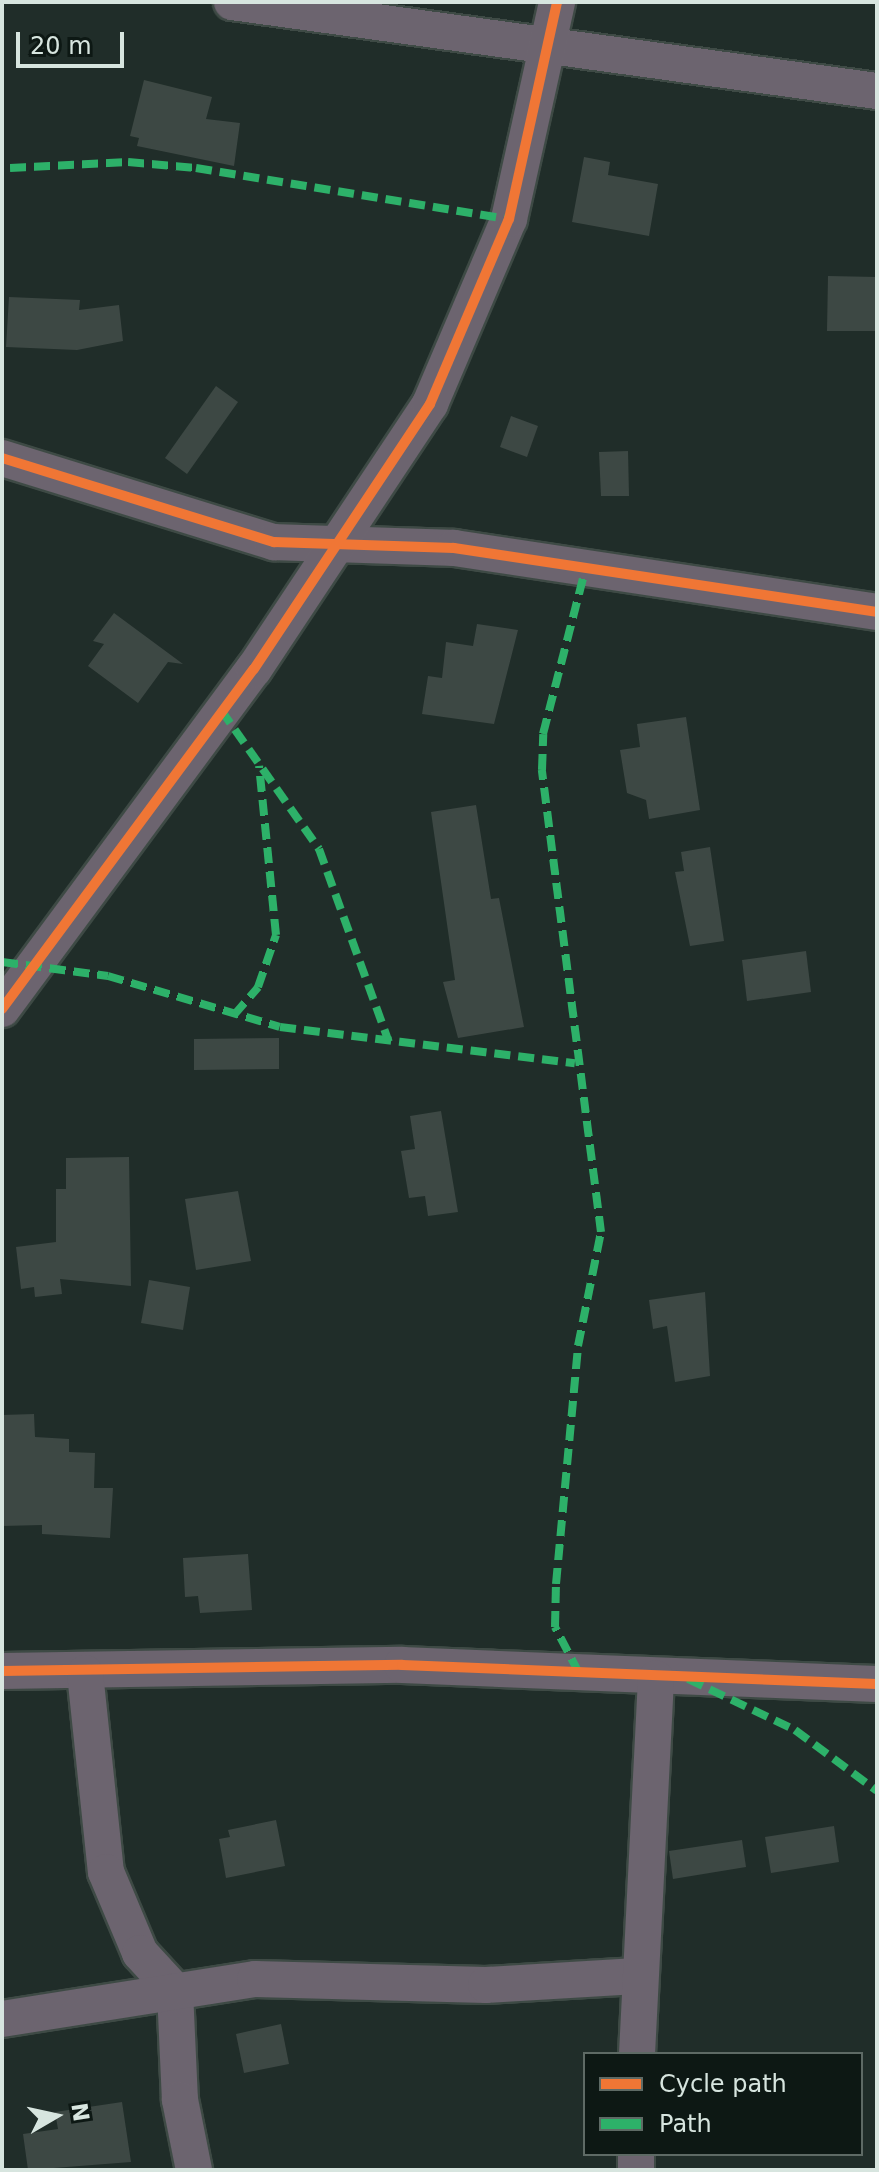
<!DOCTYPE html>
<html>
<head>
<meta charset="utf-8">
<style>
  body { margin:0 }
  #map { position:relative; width:879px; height:2172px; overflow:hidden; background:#202d29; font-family:"DejaVu Sans",sans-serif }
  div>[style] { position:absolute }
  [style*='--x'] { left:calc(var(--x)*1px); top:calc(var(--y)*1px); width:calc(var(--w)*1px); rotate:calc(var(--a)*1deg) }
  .building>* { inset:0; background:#3d4844 }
  .roads { filter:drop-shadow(2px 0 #3e4a45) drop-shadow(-2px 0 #3e4a45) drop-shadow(0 2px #3e4a45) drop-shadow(0 -2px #3e4a45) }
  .minor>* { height:36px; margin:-18px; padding:0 18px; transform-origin:18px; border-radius:18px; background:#6c646f }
  .quiet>* { height:8px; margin-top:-4px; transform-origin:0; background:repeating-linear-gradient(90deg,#2db169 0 16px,transparent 0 24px) }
  .cycleway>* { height:10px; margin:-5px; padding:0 5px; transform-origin:5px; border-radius:5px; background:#f07635 }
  span { translate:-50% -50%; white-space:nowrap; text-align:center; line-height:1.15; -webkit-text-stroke:6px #0d1814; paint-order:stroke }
  .frame { position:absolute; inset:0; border:4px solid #d7e5df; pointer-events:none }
  .legend { position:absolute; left:583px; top:2052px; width:280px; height:104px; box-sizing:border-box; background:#0d1814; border:2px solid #5e6a65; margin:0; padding:10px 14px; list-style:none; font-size:24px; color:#d7e5df }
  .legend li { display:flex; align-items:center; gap:16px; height:40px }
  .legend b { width:40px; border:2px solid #5e6a65 }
  .north { position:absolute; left:16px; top:2076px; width:80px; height:80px; -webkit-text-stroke:6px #0d1814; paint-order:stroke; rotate:81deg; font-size:22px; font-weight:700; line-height:32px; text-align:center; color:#d7e5df }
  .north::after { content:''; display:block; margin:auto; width:28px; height:36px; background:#d7e5df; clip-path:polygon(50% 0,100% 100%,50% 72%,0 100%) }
  .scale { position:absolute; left:16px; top:32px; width:108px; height:36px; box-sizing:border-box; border:4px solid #d7e5df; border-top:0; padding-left:10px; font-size:24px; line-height:28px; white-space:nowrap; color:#d7e5df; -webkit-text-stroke:6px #0d1814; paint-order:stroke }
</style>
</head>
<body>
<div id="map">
  <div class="building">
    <i style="clip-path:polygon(144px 80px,212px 97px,206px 119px,240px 123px,234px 166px,137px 146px,139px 138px,130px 136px)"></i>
    <i style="clip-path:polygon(584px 157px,610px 162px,608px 175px,658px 184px,649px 236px,572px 222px)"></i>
    <i style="clip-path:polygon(828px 276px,877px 277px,877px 331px,827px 331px)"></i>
    <i style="clip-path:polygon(9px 297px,80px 300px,79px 310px,119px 305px,123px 341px,77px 350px,6px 347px)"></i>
    <i style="clip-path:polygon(216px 386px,238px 402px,187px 474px,165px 458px)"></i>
    <i style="clip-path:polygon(511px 416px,538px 426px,527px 457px,500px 447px)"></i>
    <i style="clip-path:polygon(628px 451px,629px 496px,601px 496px,599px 452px)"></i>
    <i style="clip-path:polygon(114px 613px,183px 664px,168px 662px,138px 703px,88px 666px,104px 644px,93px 641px)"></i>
    <i style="clip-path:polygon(477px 624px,518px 630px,494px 724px,422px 714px,428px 676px,442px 678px,446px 642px,473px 646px)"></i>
    <i style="clip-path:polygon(686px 717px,700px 810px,649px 819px,646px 800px,627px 793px,620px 750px,640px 747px,637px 724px)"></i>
    <i style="clip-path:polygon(476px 805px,491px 899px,499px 898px,524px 1027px,458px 1038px,443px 982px,455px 980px,431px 812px)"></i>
    <i style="clip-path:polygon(710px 847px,724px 941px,690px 946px,675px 872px,684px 871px,681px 852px)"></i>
    <i style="clip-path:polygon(806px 951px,811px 992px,747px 1001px,742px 960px)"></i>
    <i style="clip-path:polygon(279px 1038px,279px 1069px,194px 1070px,194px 1039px)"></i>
    <i style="clip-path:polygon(441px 1111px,458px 1212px,428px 1216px,425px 1196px,409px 1198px,401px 1151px,415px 1149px,410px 1116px)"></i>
    <i style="clip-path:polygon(129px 1157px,131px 1286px,60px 1279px,62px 1294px,35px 1297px,34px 1287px,21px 1289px,16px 1247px,56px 1242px,56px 1189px,66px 1189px,66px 1158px)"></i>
    <i style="clip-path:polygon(238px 1191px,251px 1261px,196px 1270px,185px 1199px)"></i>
    <i style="clip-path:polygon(149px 1280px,190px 1287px,183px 1330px,141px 1323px)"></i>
    <i style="clip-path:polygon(705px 1292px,710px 1376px,675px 1382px,667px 1326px,653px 1329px,649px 1300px)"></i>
    <i style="clip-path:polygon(34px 1414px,35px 1437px,69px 1439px,69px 1452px,95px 1453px,94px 1488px,113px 1488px,110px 1538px,42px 1534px,42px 1525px,2px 1526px,2px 1415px)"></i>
    <i style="clip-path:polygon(248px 1554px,252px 1610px,200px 1613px,198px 1596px,185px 1597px,183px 1558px)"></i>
    <i style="clip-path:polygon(276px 1820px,285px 1866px,226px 1878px,219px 1839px,230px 1837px,228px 1830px)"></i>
    <i style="clip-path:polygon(834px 1826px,839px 1862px,771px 1873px,765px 1837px)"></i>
    <i style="clip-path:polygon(742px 1840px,746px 1867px,673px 1879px,669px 1851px)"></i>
    <i style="clip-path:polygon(281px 2024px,289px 2064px,244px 2073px,236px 2034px)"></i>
    <i style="clip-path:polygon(122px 2102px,131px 2162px,28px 2170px,23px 2134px,58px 2129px,55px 2112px)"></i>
  </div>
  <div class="roads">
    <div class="minor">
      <i style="--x:232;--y:2;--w:651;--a:7.86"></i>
      <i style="--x:2;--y:458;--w:285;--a:17.2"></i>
      <i style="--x:274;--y:542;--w:180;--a:1.9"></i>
      <i style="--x:454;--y:548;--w:428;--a:8.6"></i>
      <i style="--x:2;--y:1009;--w:423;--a:-53.5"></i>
      <i style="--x:254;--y:669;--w:318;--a:-56.4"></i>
      <i style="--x:430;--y:404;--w:201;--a:-66.9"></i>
      <i style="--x:509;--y:219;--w:222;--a:-77.5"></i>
      <i style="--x:2;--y:1671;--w:400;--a:-0.9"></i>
      <i style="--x:402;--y:1665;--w:475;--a:2.3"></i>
      <i style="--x:85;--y:1673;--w:200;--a:84"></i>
      <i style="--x:106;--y:1872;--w:88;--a:67.2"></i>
      <i style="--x:140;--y:1953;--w:52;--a:47.4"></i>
      <i style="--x:175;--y:1991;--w:109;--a:87.4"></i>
      <i style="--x:180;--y:2100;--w:71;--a:78.7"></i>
      <i style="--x:2;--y:2019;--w:256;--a:-9"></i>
      <i style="--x:255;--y:1979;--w:231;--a:1.5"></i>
      <i style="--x:486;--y:1985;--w:151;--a:-3.4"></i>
      <i style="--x:637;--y:2054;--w:376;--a:-87.1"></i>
      <i style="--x:636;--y:2170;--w:16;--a:-90"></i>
    </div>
  </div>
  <div class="quiet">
    <i style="--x:10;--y:168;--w:118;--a:-2.9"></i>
    <i style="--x:128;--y:162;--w:68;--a:5"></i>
    <i style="--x:196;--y:168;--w:317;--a:9.3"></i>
    <i style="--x:221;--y:710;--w:170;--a:54.8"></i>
    <i style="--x:319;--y:849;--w:205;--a:70.1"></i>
    <i style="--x:2;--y:962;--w:107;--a:7.5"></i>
    <i style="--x:108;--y:976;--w:179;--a:16.5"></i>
    <i style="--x:280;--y:1027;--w:297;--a:7"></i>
    <i style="--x:234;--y:1015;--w:37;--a:-49"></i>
    <i style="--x:258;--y:987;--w:55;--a:-70.9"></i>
    <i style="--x:276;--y:935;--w:170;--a:-95.7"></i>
    <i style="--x:579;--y:1673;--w:52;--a:-117.6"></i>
    <i style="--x:555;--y:1627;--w:43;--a:-88.7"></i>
    <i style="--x:556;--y:1584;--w:239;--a:-84.7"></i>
    <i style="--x:578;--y:1346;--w:116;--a:-78.6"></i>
    <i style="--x:601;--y:1232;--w:466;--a:-97.3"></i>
    <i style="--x:542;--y:770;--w:36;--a:-88"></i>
    <i style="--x:543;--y:734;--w:172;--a:-75.6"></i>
    <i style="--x:688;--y:1679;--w:119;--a:25.5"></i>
    <i style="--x:795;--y:1730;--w:102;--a:36.6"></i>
  </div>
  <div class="cycleway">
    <i style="--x:2;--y:458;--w:285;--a:17.2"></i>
    <i style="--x:274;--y:542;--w:180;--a:1.9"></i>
    <i style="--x:454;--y:548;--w:428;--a:8.6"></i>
    <i style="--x:2;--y:1009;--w:423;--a:-53.5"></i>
    <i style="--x:254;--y:669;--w:318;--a:-56.4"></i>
    <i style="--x:430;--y:404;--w:201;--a:-66.9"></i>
    <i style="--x:509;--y:219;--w:222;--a:-77.5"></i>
    <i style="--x:2;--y:1671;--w:400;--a:-0.9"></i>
    <i style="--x:402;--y:1665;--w:475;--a:2.3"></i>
  </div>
  <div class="frame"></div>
  <ul class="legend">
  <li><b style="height:10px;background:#f07635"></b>Cycle path</li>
  <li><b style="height:10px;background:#2db169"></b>Path</li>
  </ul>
  <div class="north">N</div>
  <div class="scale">20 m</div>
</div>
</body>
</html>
